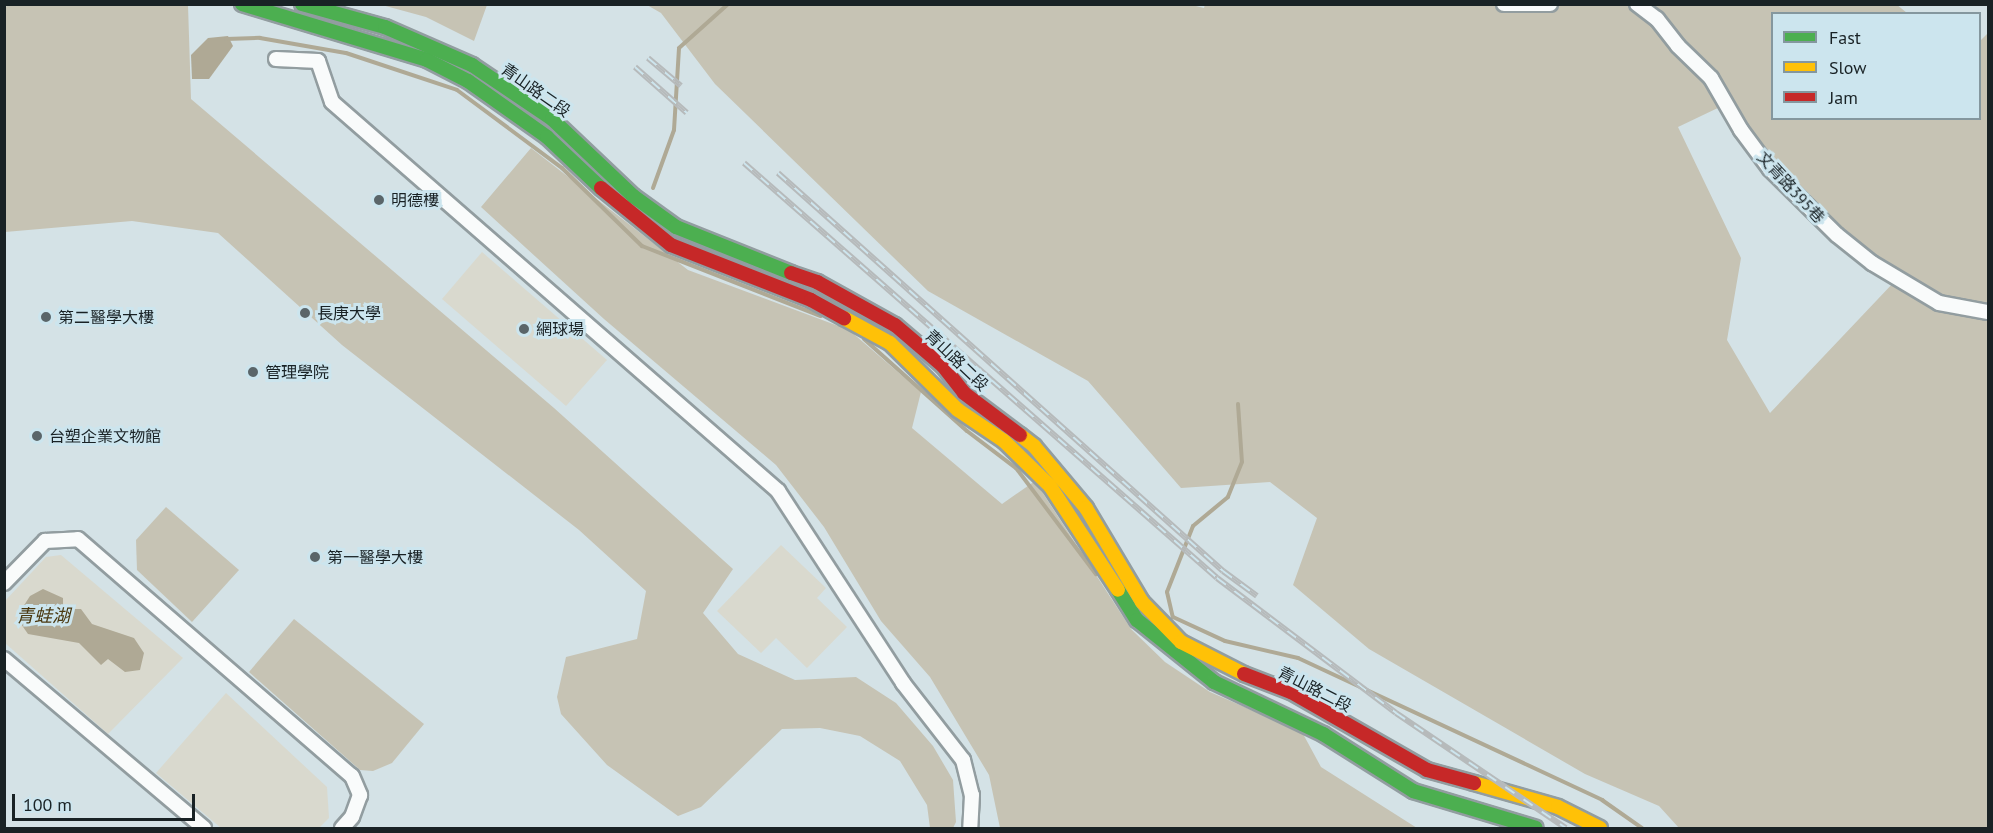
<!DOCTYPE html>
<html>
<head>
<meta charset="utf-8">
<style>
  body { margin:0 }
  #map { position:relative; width:1993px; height:833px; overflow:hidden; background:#d4e2e6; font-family:"PT Sans","Noto Sans TC",sans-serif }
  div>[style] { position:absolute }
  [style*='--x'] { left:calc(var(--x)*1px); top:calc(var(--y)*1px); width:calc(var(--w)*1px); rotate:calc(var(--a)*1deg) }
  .green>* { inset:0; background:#d9d9ce }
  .forest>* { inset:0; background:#c6c3b4 }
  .water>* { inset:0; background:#afa995 }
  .stream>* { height:4px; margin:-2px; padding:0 2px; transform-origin:2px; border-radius:2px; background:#afa995 }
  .roads { filter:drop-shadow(2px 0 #929da0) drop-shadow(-2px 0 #929da0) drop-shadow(0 2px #929da0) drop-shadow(0 -2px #929da0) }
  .street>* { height:14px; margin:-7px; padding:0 7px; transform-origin:7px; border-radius:7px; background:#f9fbfb }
  .fast>* { height:14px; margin:-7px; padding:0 7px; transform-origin:7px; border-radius:7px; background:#4caf50 }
  .slow>* { height:14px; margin:-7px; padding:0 7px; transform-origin:7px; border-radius:7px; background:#ffc107 }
  .jam>* { height:14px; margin:-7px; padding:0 7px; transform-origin:7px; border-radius:7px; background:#c62828 }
  .rail>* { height:6px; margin-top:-3px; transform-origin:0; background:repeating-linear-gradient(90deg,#cce5ee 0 11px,#b6babb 0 22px); box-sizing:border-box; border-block:2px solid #b6babb }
  .dots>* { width:16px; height:16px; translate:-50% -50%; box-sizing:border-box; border:3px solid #cce5ee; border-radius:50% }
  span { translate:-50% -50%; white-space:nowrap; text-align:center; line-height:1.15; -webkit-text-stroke:6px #cce5ee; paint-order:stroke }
  .street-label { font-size:16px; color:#192225 }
  .poi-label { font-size:16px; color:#192225 }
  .left { translate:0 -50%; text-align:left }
  .water-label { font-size:18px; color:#49370f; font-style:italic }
  .frame { position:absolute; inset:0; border:6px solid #192225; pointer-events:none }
  .legend { position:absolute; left:1771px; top:12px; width:210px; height:108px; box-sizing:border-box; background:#cce5ee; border:2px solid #84979e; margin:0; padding:8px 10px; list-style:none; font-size:18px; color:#192225 }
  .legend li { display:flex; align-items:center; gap:12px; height:30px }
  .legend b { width:30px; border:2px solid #84979e }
  .scale { position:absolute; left:12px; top:794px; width:183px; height:27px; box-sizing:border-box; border:3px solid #192225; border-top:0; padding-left:8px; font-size:18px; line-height:21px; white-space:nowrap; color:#192225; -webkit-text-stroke:4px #cce5ee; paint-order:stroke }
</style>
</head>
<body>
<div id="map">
  <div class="green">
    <i style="clip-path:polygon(482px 252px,607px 360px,566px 406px,442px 299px)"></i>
    <i style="clip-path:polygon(781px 545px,826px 588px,817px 598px,847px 627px,807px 668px,776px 638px,761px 653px,717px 611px)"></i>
    <i style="clip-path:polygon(61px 555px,183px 658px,108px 734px,5px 643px,4px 602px,46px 557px)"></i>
    <i style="clip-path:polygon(226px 693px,327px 787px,329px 818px,319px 828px,221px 828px,156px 773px)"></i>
  </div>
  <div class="forest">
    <i style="clip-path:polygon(14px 4px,188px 5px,191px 99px,554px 408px,733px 569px,703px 613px,738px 654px,795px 680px,856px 677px,896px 703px,933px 746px,953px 780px,956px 822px,953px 828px,930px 828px,927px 805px,900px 761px,860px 736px,820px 728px,782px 729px,701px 807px,678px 816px,607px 765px,561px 714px,557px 697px,566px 657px,637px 639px,646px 591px,579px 530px,342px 345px,218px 233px,132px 221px,5px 232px,4px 7px)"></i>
    <i style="clip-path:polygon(evenodd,1188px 4px,1204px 8px,1205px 4px,1896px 4px,1907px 13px,1772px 14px,1772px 118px,1980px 118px,1980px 41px,1988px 33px,1988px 828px,1679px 828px,1659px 806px,1585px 774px,1369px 649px,1293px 585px,1317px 518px,1270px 482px,1181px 488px,1088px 381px,928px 291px,715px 84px,661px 13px,647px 5px,1188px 4px,1722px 106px,1840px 243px,1895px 281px,1770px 413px,1727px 340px,1741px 258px,1678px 127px,1722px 106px)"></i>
    <i style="clip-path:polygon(382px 5px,487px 5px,474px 41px,426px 17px)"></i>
    <i style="clip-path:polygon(531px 148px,688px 270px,849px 330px,921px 392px,912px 428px,1002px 504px,1035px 481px,1131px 629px,1165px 662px,1210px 692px,1302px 732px,1321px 767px,1417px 828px,1000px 828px,989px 775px,930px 677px,881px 621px,824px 527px,776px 465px,604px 319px,481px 207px)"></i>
    <i style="clip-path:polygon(166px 507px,239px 570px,192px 622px,137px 570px,136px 540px)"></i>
    <i style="clip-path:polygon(294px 619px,424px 724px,392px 763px,373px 771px,360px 770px,249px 672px)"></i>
  </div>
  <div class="water">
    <i style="clip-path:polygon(228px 36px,233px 46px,209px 79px,192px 79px,191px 55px,208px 38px)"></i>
    <i style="clip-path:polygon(43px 589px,63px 598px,63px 609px,81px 609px,92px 624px,134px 638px,144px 653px,140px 670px,125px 672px,108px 659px,101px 665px,79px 643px,28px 634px,21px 624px,21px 610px,30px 596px)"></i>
  </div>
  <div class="stream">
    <i style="--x:226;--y:39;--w:34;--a:-2"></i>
    <i style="--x:260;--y:38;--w:87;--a:9.9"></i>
    <i style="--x:346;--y:53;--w:117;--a:18.4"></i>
    <i style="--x:457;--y:90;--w:131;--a:36.6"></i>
    <i style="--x:562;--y:168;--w:112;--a:44.3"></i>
    <i style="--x:642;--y:246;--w:192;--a:21.4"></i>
    <i style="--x:653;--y:188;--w:62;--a:-70.1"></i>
    <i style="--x:674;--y:130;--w:82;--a:-86.5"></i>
    <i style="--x:679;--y:48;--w:66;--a:-41.9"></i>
    <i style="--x:864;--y:339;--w:138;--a:41.8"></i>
    <i style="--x:967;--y:431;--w:61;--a:37.1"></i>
    <i style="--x:1016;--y:468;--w:133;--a:53"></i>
    <i style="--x:1238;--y:404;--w:58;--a:86.1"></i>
    <i style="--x:1242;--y:462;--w:38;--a:112"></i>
    <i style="--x:1228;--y:497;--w:45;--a:140.4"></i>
    <i style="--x:1193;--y:526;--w:71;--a:111.5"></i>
    <i style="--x:1167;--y:592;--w:26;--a:77"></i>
    <i style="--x:1173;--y:617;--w:57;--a:24.8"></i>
    <i style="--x:1225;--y:641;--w:75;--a:13.1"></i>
    <i style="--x:1298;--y:658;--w:336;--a:25"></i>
    <i style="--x:1602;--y:800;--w:49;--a:35"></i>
  </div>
  <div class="roads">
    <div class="street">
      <i style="--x:1504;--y:4;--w:46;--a:0"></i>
      <i style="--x:1637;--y:4;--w:25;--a:37"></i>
      <i style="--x:1657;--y:19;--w:34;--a:52"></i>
      <i style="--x:1678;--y:46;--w:46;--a:44.1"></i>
      <i style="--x:1711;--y:78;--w:60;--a:60"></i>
      <i style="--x:1741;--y:130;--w:49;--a:53.4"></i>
      <i style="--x:1770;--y:169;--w:94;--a:44.6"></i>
      <i style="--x:1837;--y:235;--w:45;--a:38.7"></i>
      <i style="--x:1872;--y:263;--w:78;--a:30.8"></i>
      <i style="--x:1939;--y:303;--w:50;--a:10.4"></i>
      <i style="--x:276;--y:59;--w:42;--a:2.7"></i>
      <i style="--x:318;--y:61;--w:43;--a:71.1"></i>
      <i style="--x:332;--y:102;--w:592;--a:41.09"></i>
      <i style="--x:778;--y:491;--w:229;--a:56.9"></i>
      <i style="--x:903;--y:683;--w:98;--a:52.1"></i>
      <i style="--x:963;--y:760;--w:36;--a:76"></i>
      <i style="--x:972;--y:795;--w:33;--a:93"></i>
      <i style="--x:4;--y:583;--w:59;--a:-45.7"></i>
      <i style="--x:45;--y:541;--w:33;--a:-3"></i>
      <i style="--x:78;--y:539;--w:362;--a:40.9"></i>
      <i style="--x:352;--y:776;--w:21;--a:67"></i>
      <i style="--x:360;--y:795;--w:23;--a:110"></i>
      <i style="--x:352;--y:817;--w:15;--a:132"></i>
      <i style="--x:4;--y:659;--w:262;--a:40.2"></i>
    </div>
    <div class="fast">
      <i style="--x:242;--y:4;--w:193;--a:16.8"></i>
      <i style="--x:427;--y:60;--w:46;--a:27.1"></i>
      <i style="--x:468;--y:81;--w:97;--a:35.3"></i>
      <i style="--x:547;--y:137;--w:74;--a:43.4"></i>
      <i style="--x:302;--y:4;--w:86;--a:15.5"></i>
      <i style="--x:385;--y:27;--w:95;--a:23.6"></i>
      <i style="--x:472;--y:65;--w:97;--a:34"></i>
      <i style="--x:552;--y:119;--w:112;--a:43.5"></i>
      <i style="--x:633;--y:196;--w:53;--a:35.8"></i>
      <i style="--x:676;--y:227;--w:124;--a:21.8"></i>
      <i style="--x:1118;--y:590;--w:36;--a:58"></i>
      <i style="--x:1137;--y:620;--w:99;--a:38.8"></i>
      <i style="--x:1214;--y:682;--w:121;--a:25.5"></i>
      <i style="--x:1323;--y:734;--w:107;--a:32.3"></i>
      <i style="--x:1413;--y:791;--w:128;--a:16.7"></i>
    </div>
    <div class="slow">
      <i style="--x:844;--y:318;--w:52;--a:28.5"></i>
      <i style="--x:890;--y:343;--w:95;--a:44.6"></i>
      <i style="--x:958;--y:410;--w:55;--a:34"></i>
      <i style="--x:1004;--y:441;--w:64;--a:44.4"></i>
      <i style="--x:1050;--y:486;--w:124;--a:56.8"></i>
      <i style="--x:1020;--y:435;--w:18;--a:38"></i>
      <i style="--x:1034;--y:446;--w:81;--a:50"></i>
      <i style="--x:1086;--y:508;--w:109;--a:59.2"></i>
      <i style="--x:1142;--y:602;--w:56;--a:45.7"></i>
      <i style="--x:1181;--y:642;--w:71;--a:26.9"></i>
      <i style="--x:1474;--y:783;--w:87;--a:15.9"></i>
      <i style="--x:1558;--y:807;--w:47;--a:26.6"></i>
    </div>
    <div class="jam">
      <i style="--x:601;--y:188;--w:90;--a:39.2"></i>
      <i style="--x:671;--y:245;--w:150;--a:21.4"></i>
      <i style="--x:811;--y:300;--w:38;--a:29"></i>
      <i style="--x:791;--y:273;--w:28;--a:19"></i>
      <i style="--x:817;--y:282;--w:89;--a:28.9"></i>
      <i style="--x:895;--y:325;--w:63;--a:40.5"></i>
      <i style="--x:943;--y:366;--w:34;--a:52"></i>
      <i style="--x:964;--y:393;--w:70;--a:36.9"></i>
      <i style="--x:1244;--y:674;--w:50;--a:21"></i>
      <i style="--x:1291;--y:692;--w:157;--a:29.8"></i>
      <i style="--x:1427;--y:770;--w:49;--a:15.5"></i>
    </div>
  </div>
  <div class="rail">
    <i style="--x:648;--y:58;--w:43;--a:40.3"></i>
    <i style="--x:635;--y:67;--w:69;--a:41.5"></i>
    <i style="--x:744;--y:163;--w:629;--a:41.26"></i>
    <i style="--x:1217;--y:578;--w:224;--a:37"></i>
    <i style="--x:1396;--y:713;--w:205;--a:34.1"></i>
    <i style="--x:778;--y:173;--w:597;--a:41.81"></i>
    <i style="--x:1223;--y:571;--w:42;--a:36.3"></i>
  </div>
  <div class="dots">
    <i style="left:379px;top:200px;background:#5a6569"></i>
    <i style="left:305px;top:313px;background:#5a6569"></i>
    <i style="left:46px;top:317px;background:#5a6569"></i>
    <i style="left:524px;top:329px;background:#5a6569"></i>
    <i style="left:253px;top:372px;background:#5a6569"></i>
    <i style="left:37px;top:436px;background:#5a6569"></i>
    <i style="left:315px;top:557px;background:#5a6569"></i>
  </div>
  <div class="street-label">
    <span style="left:536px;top:90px;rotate:35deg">青山路二段</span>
    <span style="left:1791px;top:187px;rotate:47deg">文青路395巷</span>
    <span style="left:957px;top:360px;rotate:44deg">青山路二段</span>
    <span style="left:1315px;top:689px;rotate:27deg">青山路二段</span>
  </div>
  <div class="poi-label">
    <span class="left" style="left:391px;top:200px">明德樓</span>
    <span class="left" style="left:317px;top:313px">長庚大學</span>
    <span class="left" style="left:58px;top:317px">第二醫學大樓</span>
    <span class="left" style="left:536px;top:329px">網球場</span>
    <span class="left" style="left:265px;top:372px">管理學院</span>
    <span class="left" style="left:49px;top:436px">台塑企業文物館</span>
    <span class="left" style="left:327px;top:557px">第一醫學大樓</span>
  </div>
  <div class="water-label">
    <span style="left:43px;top:616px">青蛙湖</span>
  </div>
  <div class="frame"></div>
  <ul class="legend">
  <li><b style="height:8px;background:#4caf50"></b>Fast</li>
  <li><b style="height:8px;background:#ffc107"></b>Slow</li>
  <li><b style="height:8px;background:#c62828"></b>Jam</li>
  </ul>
  <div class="scale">100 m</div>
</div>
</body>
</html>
